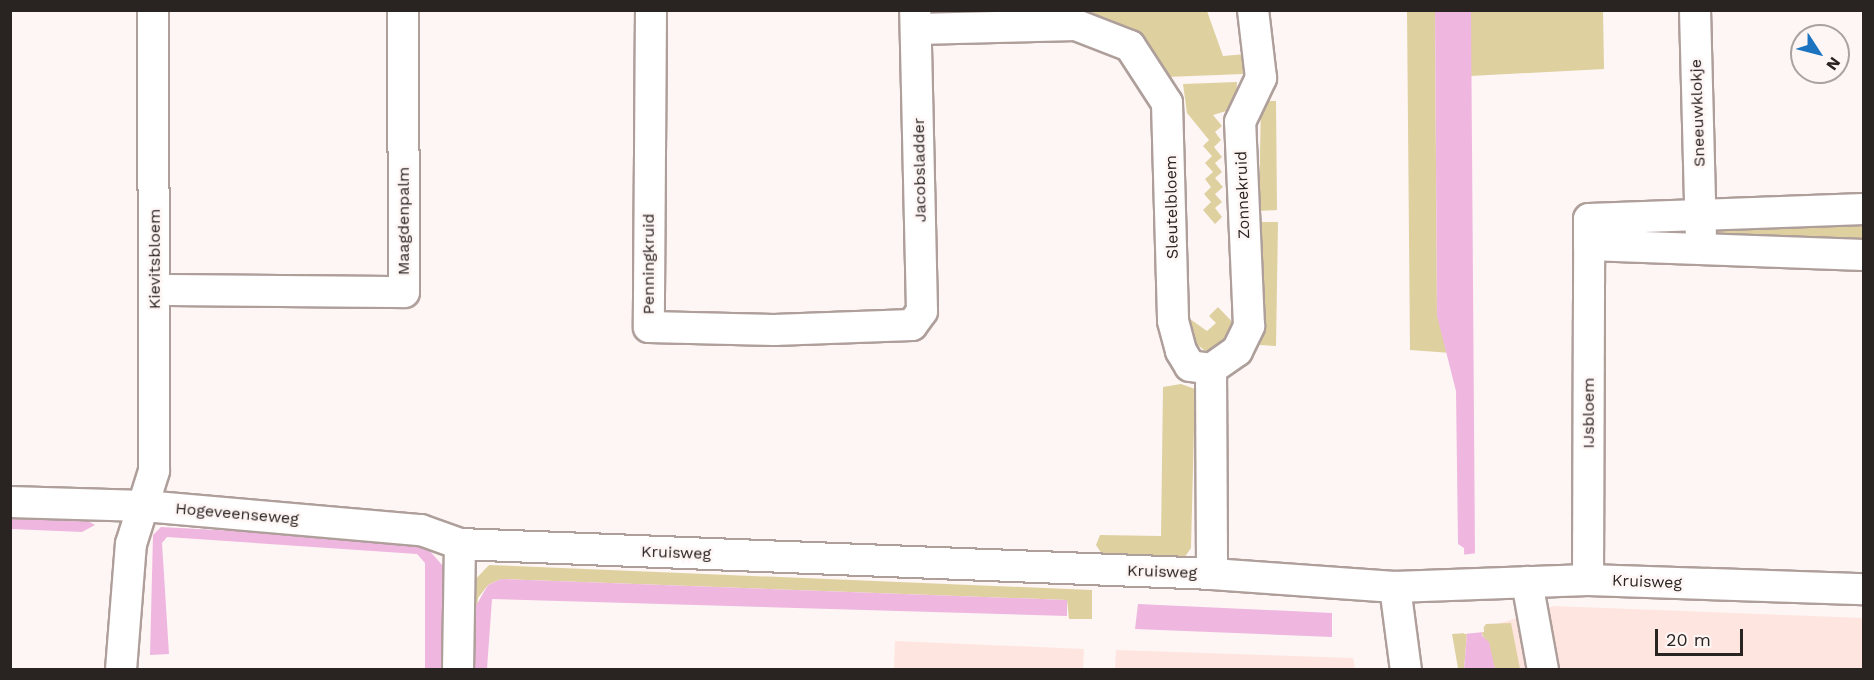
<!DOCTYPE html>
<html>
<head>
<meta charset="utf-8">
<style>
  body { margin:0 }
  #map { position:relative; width:1874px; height:680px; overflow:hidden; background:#fdf6f5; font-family:"Work Sans",sans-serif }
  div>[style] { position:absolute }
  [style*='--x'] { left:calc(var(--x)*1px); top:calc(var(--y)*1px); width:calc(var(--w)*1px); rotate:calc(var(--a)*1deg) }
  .built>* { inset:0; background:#ffe5df }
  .green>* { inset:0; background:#dfd0a0 }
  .water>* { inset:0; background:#efb7df }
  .pier>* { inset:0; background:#fdf6f5 }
  .roads { filter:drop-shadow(2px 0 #af9f9b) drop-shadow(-2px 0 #af9f9b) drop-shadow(0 2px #af9f9b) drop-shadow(0 -2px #af9f9b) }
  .minor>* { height:30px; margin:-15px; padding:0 15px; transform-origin:15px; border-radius:15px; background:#fff }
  span { translate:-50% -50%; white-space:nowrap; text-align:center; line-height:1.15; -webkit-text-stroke:5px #fdf6f5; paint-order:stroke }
  .street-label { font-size:16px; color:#292321 }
  .frame { position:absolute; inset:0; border:12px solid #292321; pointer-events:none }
  .north { position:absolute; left:1790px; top:24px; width:60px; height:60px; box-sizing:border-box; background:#fdf6f5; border:2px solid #a8a2a0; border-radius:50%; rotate:126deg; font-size:16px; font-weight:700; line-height:24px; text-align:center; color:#292321 }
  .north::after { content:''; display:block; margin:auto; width:21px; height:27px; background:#1c74c1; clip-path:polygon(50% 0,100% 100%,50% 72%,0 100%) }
  .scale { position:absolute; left:1655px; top:629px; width:88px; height:27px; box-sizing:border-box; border:3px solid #292321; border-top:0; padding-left:8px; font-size:18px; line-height:21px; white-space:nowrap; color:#292321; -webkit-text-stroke:4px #fdf6f5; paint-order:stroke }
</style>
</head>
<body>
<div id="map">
  <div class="built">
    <i style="clip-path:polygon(1553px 606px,1863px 618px,1863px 669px,1500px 669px,1492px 626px)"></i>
    <i style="clip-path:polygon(895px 641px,1084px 649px,1083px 669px,894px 669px)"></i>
    <i style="clip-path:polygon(1116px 650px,1353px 658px,1355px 669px,1115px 669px)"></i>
  </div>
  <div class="green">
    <i style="clip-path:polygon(1079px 11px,1207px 11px,1223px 56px,1246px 54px,1243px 74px,1166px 77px,1125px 28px)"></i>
    <i style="clip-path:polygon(1407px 11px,1435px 11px,1437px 316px,1451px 353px,1410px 350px)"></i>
    <i style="clip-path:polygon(1471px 11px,1603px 11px,1604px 69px,1470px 76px)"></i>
    <i style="clip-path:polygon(1237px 82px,1236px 108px,1213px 115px,1222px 126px,1215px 132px,1221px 140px,1214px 147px,1222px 157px,1215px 163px,1222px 172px,1215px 178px,1223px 187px,1215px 194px,1222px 202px,1215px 208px,1222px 217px,1215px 224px,1203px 210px,1211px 202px,1204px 194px,1211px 187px,1205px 179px,1213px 172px,1205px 163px,1212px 156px,1203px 146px,1209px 140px,1187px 113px,1183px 84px)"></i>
    <i style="clip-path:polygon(1261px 101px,1276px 101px,1277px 210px,1259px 211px)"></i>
    <i style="clip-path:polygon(1863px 217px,1863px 247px,1717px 240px,1710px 226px)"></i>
    <i style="clip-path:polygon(1262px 222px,1278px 222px,1276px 346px,1260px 345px)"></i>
    <i style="clip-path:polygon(1218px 307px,1240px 330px,1223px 352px,1205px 351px,1192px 340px,1190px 319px,1207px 331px,1216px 323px,1209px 316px)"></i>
    <i style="clip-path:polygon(1181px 384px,1195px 389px,1191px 548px,1184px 558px,1102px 554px,1096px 545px,1100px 535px,1161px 536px,1163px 387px)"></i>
    <i style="clip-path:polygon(489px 565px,1092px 590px,1092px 619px,1069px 619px,1067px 600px,501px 579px,488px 585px,478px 598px,473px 669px,469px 670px,470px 585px)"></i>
    <i style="clip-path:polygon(1511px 623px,1520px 669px,1495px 669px,1481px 631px,1486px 624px)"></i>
    <i style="clip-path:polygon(1467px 633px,1464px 669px,1449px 670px,1458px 668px,1452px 634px)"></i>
  </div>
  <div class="water">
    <i style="clip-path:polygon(1435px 11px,1471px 11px,1475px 555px,1482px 636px,1489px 642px,1495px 669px,1464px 669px,1467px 633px,1464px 548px,1458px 544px,1456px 391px,1437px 316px)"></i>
    <i style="clip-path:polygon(11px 518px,88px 521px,95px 525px,82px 532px,11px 529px)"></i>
    <i style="clip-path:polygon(161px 527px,421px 541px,443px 566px,442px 669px,425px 669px,425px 563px,417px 554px,167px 537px,162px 543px,169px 654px,150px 655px,153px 535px)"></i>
    <i style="clip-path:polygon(501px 579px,1067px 600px,1067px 616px,492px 599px,487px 669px,473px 669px,474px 609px,488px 585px)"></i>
    <i style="clip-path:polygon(1138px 604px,1332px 613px,1332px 637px,1135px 629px)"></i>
  </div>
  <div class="pier">
    <i style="clip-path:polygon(1478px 553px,1484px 632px,1464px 634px,1461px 555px)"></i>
  </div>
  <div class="roads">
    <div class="minor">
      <i style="--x:651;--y:10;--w:317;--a:90.4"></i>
      <i style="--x:649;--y:327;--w:125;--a:1.4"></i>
      <i style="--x:774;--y:330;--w:138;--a:-2.1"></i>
      <i style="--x:912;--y:325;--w:17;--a:-54"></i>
      <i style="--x:922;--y:311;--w:300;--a:-91.3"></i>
      <i style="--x:1695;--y:10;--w:225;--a:88.5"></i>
      <i style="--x:917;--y:29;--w:159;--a:-1.4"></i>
      <i style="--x:1076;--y:25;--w:58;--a:21.3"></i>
      <i style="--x:1130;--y:46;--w:68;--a:57"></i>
      <i style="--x:1167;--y:103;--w:218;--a:88.4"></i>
      <i style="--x:1173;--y:321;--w:31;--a:75"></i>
      <i style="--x:1181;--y:351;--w:17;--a:59"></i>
      <i style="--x:1190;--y:366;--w:21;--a:8"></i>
      <i style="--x:1211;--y:369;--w:32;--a:-35"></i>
      <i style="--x:1237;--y:351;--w:28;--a:-64"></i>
      <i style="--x:1249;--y:326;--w:204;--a:-92.5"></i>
      <i style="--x:1240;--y:122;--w:49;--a:-64.5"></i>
      <i style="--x:1261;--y:78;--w:68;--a:-96.7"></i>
      <i style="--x:1864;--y:209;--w:275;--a:177.9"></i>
      <i style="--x:1589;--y:219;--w:26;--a:90"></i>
      <i style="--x:1589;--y:245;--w:275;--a:2.1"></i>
      <i style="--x:156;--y:290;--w:248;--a:0.5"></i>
      <i style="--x:404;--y:292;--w:282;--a:-90.2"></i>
      <i style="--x:1211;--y:369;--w:205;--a:89.7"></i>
      <i style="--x:10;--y:502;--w:134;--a:1.7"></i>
      <i style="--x:144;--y:506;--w:278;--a:5"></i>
      <i style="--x:421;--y:530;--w:41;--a:19.7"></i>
      <i style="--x:460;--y:544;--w:753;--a:2.28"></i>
      <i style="--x:1212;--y:574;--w:183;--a:4.1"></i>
      <i style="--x:1395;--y:587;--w:193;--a:-2.1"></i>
      <i style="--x:1588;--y:580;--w:276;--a:1.9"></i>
      <i style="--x:1588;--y:580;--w:335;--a:-89.8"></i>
      <i style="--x:1527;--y:582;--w:89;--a:79.7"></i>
      <i style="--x:1395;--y:587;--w:84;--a:82.5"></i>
      <i style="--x:121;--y:670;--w:126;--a:-85.5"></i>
      <i style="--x:131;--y:544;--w:77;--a:-72.5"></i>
      <i style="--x:154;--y:471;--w:461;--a:-90.1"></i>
      <i style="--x:458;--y:670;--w:126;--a:-89.1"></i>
    </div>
  </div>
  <div class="street-label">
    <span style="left:1698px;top:113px;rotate:-92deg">Sneeuwklokje</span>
    <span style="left:920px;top:170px;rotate:-91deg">Jacobsladder</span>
    <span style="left:1243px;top:195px;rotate:-92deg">Zonnekruid</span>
    <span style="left:1172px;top:207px;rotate:-91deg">Sleutelbloem</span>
    <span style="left:404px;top:221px;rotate:-90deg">Maagdenpalm</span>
    <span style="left:155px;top:259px;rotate:-90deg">Kievitsbloem</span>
    <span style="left:649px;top:264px;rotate:-90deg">Penningkruid</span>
    <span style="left:1589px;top:413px;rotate:-90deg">IJsbloem</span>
    <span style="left:237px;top:514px;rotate:5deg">Hogeveenseweg</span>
    <span style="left:676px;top:553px;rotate:2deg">Kruisweg</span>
    <span style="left:1162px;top:572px;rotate:2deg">Kruisweg</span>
    <span style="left:1647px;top:582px;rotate:2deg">Kruisweg</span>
  </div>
  <div class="frame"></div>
  <div class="north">N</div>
  <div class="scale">20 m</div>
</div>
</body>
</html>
